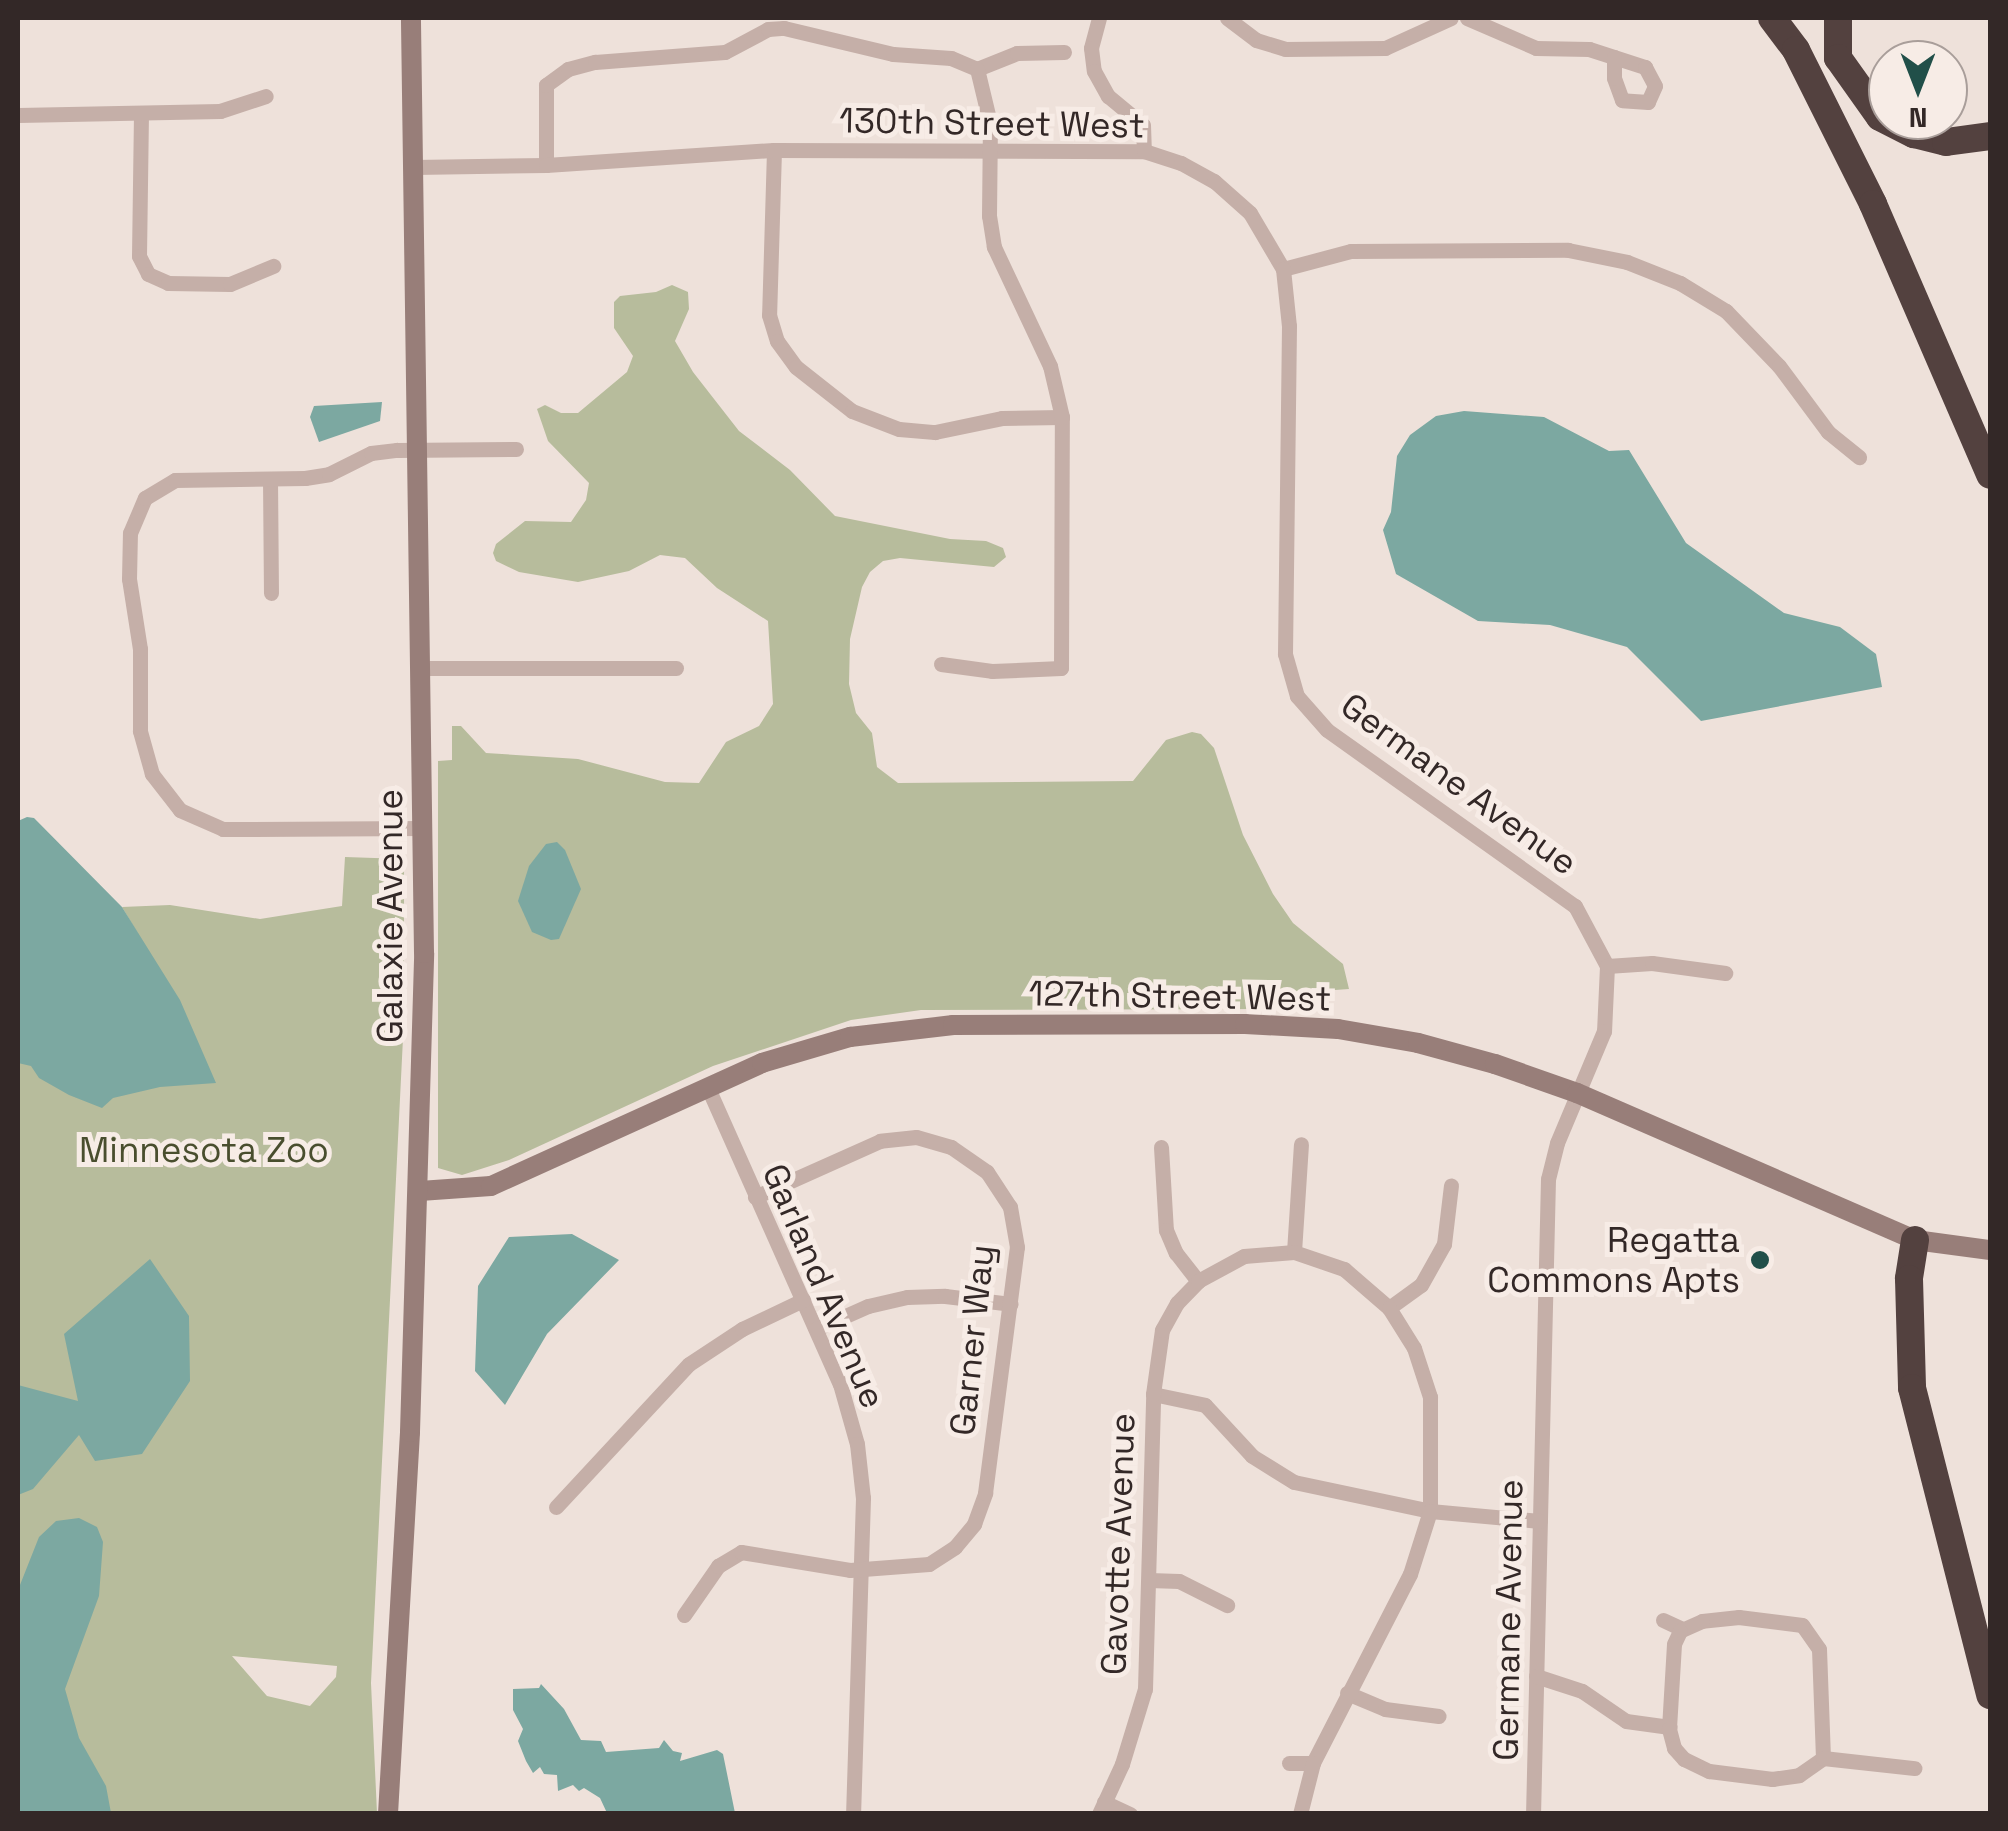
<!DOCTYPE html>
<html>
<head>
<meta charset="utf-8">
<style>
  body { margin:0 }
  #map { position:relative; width:2008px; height:1831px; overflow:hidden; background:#eee1da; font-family:"Space Grotesk",sans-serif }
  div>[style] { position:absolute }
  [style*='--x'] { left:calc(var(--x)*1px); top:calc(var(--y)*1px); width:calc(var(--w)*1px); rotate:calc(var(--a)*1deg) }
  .green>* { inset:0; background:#b7bc9c }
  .water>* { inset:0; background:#7ca8a1 }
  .street>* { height:15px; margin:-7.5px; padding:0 7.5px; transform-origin:7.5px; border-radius:7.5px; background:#c5afa8 }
  .secondary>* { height:20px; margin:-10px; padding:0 10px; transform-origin:10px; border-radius:10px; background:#987e79 }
  .highway>* { height:28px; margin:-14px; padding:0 14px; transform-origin:14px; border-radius:14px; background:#53413f }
  .dots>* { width:28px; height:28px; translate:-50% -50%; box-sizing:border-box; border:5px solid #f7ece6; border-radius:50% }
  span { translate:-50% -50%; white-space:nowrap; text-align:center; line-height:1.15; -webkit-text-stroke:10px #f7ece6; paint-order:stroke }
  .street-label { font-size:35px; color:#332827 }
  .park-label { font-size:35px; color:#494e2e }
  .poi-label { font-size:35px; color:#332827 }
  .right { translate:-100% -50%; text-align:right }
  .frame { position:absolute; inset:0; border:20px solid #332827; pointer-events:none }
  .north { position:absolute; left:1868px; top:40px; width:100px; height:100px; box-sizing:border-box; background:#f7ece6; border:2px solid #a99e9a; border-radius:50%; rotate:180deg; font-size:28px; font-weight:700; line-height:40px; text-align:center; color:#332827 }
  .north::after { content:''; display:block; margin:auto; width:35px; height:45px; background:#214f49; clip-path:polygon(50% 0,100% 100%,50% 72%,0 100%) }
</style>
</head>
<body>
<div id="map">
  <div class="green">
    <i style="clip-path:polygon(672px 285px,688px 292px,689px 309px,675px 341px,693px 372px,739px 431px,790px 470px,835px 516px,950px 539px,986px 541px,1003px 548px,1006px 557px,994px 567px,900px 558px,883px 561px,870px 572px,862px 587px,850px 639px,849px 684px,856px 713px,872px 733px,877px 767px,898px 783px,1133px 781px,1166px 740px,1192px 732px,1201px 734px,1214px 748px,1243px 835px,1273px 894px,1293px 923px,1343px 964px,1349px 989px,1293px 993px,1299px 1009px,921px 1010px,851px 1020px,713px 1066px,509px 1160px,462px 1175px,438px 1168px,438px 761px,452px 760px,452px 726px,461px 726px,486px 753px,578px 759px,665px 782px,699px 783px,726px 742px,759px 726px,773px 704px,768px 621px,717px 588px,685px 558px,660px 555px,629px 571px,578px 582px,519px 572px,496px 561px,493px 553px,496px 544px,525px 521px,571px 522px,586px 500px,589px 483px,548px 441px,537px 409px,545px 405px,561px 413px,578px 413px,627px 372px,633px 356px,614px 328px,614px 302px,620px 296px,656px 292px)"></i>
    <i style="clip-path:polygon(evenodd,345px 857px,404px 859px,404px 1018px,371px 1683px,377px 1813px,18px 1813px,18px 965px,154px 961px,122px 907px,170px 905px,260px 919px,342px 906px,345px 857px,232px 1656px,337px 1666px,336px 1677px,310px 1706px,267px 1696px,232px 1656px)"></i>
  </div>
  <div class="water">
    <i style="clip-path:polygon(382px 402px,380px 421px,319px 442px,310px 417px,314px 406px)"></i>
    <i style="clip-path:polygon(1464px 411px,1544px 417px,1609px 451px,1629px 450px,1686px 543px,1784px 613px,1840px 627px,1876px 654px,1882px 687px,1701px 721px,1627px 647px,1550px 625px,1478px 621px,1396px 574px,1383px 530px,1391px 512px,1397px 456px,1410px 435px,1436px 416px)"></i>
    <i style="clip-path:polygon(27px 817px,34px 818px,122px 907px,180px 1000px,216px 1083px,160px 1087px,113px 1098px,102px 1108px,69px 1095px,39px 1078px,31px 1066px,18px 1063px,18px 821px)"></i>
    <i style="clip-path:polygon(557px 842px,565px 850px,581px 889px,559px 939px,551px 940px,532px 932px,518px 901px,529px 866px,546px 844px)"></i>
    <i style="clip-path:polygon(572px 1234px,619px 1260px,547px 1334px,505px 1405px,475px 1371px,478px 1286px,509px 1237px)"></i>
    <i style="clip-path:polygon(150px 1259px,189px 1316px,190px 1381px,142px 1454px,95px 1461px,79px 1435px,33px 1489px,18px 1495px,18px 1385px,78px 1401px,64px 1334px)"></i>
    <i style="clip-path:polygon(79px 1518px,97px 1527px,103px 1542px,99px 1596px,65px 1689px,79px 1738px,106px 1786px,111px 1813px,18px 1813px,18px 1590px,39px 1537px,56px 1521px)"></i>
    <i style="clip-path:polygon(541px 1684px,564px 1709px,581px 1740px,601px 1741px,606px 1752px,659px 1748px,664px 1740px,673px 1751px,682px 1753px,680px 1761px,717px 1750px,723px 1754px,735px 1813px,607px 1813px,600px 1798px,584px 1788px,579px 1791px,573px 1785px,558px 1791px,557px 1775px,544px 1774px,540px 1767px,533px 1773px,526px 1761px,518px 1741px,523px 1729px,513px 1710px,513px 1689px,539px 1688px)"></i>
  </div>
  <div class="street">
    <i style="--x:1099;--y:18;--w:31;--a:105"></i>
    <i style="--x:1091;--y:48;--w:23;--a:83"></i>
    <i style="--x:1094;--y:71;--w:29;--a:61"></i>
    <i style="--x:1108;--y:96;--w:45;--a:39.6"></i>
    <i style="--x:1143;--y:125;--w:26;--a:88"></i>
    <i style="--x:1227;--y:18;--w:36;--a:37"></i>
    <i style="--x:1256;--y:40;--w:30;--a:17"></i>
    <i style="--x:1285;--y:49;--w:100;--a:-0.6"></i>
    <i style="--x:1385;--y:48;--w:72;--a:-24.4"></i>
    <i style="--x:1467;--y:18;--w:75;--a:23.5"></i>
    <i style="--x:1536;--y:48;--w:53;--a:1.1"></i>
    <i style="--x:1589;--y:49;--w:59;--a:17.8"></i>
    <i style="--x:1645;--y:67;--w:21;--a:62"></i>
    <i style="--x:1655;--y:86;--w:17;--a:114"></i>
    <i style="--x:1648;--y:102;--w:26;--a:-176"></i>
    <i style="--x:1622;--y:100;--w:23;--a:-110"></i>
    <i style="--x:1614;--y:78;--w:21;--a:-90"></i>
    <i style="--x:977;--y:69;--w:43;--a:-21.8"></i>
    <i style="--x:1017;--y:53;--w:47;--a:-1.2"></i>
    <i style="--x:141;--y:113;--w:143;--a:90.8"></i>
    <i style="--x:139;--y:256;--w:20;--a:63"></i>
    <i style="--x:148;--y:274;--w:22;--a:24"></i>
    <i style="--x:168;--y:283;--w:62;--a:0.9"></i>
    <i style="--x:230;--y:284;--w:47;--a:-22.7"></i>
    <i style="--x:18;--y:115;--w:202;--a:-1.1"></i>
    <i style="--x:220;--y:111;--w:48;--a:-18.1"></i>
    <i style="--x:774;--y:150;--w:165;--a:91.7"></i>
    <i style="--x:769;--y:315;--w:27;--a:73"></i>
    <i style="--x:777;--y:341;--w:32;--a:54"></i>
    <i style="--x:796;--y:367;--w:71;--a:38.2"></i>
    <i style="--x:852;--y:411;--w:50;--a:21"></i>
    <i style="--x:899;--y:429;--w:36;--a:5"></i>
    <i style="--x:935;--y:432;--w:68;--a:-11.8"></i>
    <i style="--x:1002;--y:418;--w:60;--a:-1"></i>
    <i style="--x:546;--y:165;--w:80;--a:-90"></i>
    <i style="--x:546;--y:85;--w:27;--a:-36"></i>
    <i style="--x:568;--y:69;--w:28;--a:-15"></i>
    <i style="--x:595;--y:62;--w:130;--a:-4.4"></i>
    <i style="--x:725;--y:52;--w:49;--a:-28.1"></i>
    <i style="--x:768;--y:29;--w:16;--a:-4"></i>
    <i style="--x:784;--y:28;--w:112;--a:13.4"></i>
    <i style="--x:893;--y:54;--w:58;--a:3.9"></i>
    <i style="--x:951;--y:58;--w:28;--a:23"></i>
    <i style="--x:414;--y:167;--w:132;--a:-0.9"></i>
    <i style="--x:546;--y:165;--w:228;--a:-3.8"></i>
    <i style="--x:774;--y:150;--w:370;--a:0.2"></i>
    <i style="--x:1144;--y:151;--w:39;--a:18"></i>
    <i style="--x:1181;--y:163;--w:38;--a:29"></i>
    <i style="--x:1214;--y:181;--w:48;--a:41.6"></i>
    <i style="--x:1250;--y:213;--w:65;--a:59.5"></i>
    <i style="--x:1283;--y:269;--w:70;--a:-14.8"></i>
    <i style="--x:1351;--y:251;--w:217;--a:-0.3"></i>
    <i style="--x:1568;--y:250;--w:60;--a:11.5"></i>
    <i style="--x:1627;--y:262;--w:57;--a:21.6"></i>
    <i style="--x:1680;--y:283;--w:54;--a:31.3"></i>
    <i style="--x:1726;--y:311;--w:76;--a:46.1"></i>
    <i style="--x:1779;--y:366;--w:82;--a:53.4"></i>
    <i style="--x:1828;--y:432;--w:40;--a:39"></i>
    <i style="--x:1283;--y:269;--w:57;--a:84"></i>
    <i style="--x:1289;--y:326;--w:328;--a:90.7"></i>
    <i style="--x:1285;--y:654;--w:44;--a:74.1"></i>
    <i style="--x:1297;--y:696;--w:45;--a:48.6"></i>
    <i style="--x:1327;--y:730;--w:304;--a:35.4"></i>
    <i style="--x:1575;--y:906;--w:68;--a:61.9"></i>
    <i style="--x:1607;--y:966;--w:65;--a:92.6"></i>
    <i style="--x:1604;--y:1031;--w:121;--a:112.8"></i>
    <i style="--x:1557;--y:1143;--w:37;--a:104"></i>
    <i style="--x:1548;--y:1179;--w:635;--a:91.35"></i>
    <i style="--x:270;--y:479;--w:114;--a:89.5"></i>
    <i style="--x:941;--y:664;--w:51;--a:7.8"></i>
    <i style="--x:992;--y:671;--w:69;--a:-2.5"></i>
    <i style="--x:1061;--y:668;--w:251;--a:-89.8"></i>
    <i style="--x:1062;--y:417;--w:52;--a:-103.2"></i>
    <i style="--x:1050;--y:366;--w:132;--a:-115.2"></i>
    <i style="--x:994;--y:247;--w:31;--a:-99"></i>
    <i style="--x:989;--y:216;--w:93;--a:-89.4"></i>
    <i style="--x:990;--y:123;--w:56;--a:-103.5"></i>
    <i style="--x:421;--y:668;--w:255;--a:0"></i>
    <i style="--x:423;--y:828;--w:200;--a:179.7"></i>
    <i style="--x:223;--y:829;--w:47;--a:-156.2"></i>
    <i style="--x:180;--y:810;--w:46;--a:-127.9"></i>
    <i style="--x:152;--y:774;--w:45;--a:-105.6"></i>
    <i style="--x:140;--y:731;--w:82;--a:-90"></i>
    <i style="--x:140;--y:649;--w:71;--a:-98.9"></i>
    <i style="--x:129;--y:579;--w:46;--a:-88.8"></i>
    <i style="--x:130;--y:533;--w:38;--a:-67"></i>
    <i style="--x:145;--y:498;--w:35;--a:-31"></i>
    <i style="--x:175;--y:480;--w:130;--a:-0.9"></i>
    <i style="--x:305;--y:478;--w:24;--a:-9"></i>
    <i style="--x:329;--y:474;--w:47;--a:-26.6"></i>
    <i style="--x:371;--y:453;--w:26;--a:-7"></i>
    <i style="--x:397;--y:450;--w:119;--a:-0.5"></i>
    <i style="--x:1607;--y:966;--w:45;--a:-3.8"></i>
    <i style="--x:1652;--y:963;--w:74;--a:7.8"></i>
    <i style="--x:708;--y:1088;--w:324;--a:66"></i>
    <i style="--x:840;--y:1384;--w:62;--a:74.2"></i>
    <i style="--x:857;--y:1444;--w:54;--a:83.7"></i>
    <i style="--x:863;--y:1498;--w:316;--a:91.8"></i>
    <i style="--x:1161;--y:1147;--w:83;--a:86.6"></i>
    <i style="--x:1166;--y:1230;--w:25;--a:67"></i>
    <i style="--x:1176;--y:1253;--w:36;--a:52"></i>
    <i style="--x:1294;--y:1252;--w:108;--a:-86.3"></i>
    <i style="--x:1389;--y:1308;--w:39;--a:-36"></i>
    <i style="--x:1421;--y:1285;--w:47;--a:-60.7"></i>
    <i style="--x:1444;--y:1244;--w:59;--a:-83.2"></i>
    <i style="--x:816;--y:1329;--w:57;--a:-23.9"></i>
    <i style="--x:868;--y:1306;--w:40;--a:-13"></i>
    <i style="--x:907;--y:1297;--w:38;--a:-2"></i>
    <i style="--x:945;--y:1296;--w:66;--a:6.9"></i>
    <i style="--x:1153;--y:1394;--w:53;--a:11.9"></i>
    <i style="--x:1205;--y:1405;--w:69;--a:47.3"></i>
    <i style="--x:1252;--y:1456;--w:49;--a:31.8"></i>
    <i style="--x:1294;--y:1482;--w:139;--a:12"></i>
    <i style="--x:1430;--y:1511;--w:110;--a:5.2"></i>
    <i style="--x:556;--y:1507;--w:195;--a:-47.1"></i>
    <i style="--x:689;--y:1364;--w:64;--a:-33.4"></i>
    <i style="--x:742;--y:1329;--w:68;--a:-25.4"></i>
    <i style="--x:1149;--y:1580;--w:30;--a:2"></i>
    <i style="--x:1179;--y:1581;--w:54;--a:26.6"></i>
    <i style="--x:684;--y:1615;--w:60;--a:-55.2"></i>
    <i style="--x:718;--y:1566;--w:27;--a:-31"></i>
    <i style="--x:741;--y:1552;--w:110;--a:9.4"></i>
    <i style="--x:850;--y:1570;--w:79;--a:-4.3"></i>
    <i style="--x:929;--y:1564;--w:31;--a:-33"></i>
    <i style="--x:955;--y:1547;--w:30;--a:-50"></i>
    <i style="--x:974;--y:1524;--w:33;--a:-70"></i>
    <i style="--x:985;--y:1493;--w:248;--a:-82.6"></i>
    <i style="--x:1017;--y:1247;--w:41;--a:-99.9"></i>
    <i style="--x:1010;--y:1207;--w:42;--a:-123.3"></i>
    <i style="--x:987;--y:1172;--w:44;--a:-145.2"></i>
    <i style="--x:951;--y:1147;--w:36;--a:-164"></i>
    <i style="--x:916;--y:1137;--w:36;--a:174"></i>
    <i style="--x:880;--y:1141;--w:137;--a:155.9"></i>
    <i style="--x:1663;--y:1620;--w:21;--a:25"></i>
    <i style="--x:1536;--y:1676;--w:48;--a:18.1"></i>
    <i style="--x:1582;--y:1691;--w:53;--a:34.3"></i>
    <i style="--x:1626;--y:1721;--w:44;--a:7.8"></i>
    <i style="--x:1347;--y:1693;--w:41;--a:22.8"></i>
    <i style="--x:1385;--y:1709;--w:54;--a:7.4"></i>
    <i style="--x:1823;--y:1758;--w:109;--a:-92.1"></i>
    <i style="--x:1819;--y:1649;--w:29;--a:-125"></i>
    <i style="--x:1802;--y:1625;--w:64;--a:-172.8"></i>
    <i style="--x:1739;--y:1617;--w:37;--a:174"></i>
    <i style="--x:1702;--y:1621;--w:24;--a:156"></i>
    <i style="--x:1680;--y:1631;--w:14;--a:115"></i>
    <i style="--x:1674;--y:1644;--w:85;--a:93.4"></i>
    <i style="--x:1669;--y:1729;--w:20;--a:75"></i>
    <i style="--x:1674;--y:1748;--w:15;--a:48"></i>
    <i style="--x:1684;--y:1759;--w:28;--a:26"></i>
    <i style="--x:1709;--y:1771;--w:64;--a:7.2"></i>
    <i style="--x:1772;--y:1779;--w:27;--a:-8"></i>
    <i style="--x:1799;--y:1775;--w:29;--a:-35"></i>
    <i style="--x:1823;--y:1758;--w:92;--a:6.3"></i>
    <i style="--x:1289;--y:1763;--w:24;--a:0"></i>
    <i style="--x:1104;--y:1802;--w:29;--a:25"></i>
    <i style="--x:1099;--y:1814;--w:55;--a:-65.3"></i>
    <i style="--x:1122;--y:1764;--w:78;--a:-73"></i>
    <i style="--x:1145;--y:1689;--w:295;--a:-88.4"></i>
    <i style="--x:1153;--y:1394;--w:65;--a:-82"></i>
    <i style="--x:1162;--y:1330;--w:31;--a:-61"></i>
    <i style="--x:1177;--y:1303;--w:30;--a:-46"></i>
    <i style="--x:1198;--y:1281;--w:52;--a:-28.5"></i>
    <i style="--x:1244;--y:1256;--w:50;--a:-4.6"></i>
    <i style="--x:1294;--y:1252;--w:53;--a:18.8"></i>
    <i style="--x:1344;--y:1269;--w:60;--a:40.9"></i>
    <i style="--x:1389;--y:1308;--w:47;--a:58"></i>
    <i style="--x:1414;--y:1348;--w:52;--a:71.9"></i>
    <i style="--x:1430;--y:1397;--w:114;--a:90"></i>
    <i style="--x:1430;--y:1511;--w:66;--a:107.6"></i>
    <i style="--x:1410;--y:1574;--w:212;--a:117.2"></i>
    <i style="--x:1313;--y:1763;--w:53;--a:104.3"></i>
  </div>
  <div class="secondary">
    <i style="--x:420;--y:1191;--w:71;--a:-4"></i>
    <i style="--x:491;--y:1186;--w:298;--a:-24.4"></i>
    <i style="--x:762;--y:1063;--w:92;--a:-16.5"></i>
    <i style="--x:850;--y:1037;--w:104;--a:-6.6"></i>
    <i style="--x:953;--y:1025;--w:292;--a:-0.2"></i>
    <i style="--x:1245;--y:1024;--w:93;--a:3.1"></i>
    <i style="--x:1338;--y:1029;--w:81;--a:9.9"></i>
    <i style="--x:1418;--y:1043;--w:80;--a:15.3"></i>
    <i style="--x:1495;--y:1064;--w:87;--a:19.5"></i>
    <i style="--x:1577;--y:1093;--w:369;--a:23.5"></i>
    <i style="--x:1915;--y:1240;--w:76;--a:7.6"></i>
    <i style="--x:388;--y:1814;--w:383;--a:-86.7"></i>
    <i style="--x:410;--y:1432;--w:479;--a:-88.3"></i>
    <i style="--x:424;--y:953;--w:935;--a:-90.8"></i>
  </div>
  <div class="highway">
    <i style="--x:1772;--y:18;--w:40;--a:53"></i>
    <i style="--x:1796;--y:50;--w:172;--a:63.4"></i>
    <i style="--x:1873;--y:204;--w:295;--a:66.6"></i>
    <i style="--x:1838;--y:18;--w:40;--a:90"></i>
    <i style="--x:1838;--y:58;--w:72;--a:54.6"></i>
    <i style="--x:1880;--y:117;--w:38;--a:27"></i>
    <i style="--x:1914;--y:134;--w:33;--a:14"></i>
    <i style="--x:1946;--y:142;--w:44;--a:-7.8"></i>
    <i style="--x:1915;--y:1240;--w:39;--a:99"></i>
    <i style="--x:1909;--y:1279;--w:109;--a:88.4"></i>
    <i style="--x:1912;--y:1388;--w:317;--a:75.7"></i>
  </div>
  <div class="dots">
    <i style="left:1760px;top:1260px;background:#214f49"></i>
  </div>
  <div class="street-label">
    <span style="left:992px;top:123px;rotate:1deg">130th Street West</span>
    <span style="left:1459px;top:784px;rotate:36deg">Germane Avenue</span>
    <span style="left:390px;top:916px;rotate:-90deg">Galaxie Avenue</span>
    <span style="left:1180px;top:996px;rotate:1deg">127th Street West</span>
    <span style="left:824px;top:1286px;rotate:67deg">Garland Avenue</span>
    <span style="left:972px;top:1340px;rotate:-84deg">Garner Way</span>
    <span style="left:1118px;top:1544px;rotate:-88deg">Gavotte Avenue</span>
    <span style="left:1508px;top:1620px;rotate:-89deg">Germane Avenue</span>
  </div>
  <div class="park-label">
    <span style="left:204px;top:1150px">Minnesota Zoo</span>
  </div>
  <div class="poi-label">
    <span class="right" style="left:1740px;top:1260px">Regatta<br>Commons Apts</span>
  </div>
  <div class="frame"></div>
  <div class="north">N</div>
</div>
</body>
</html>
